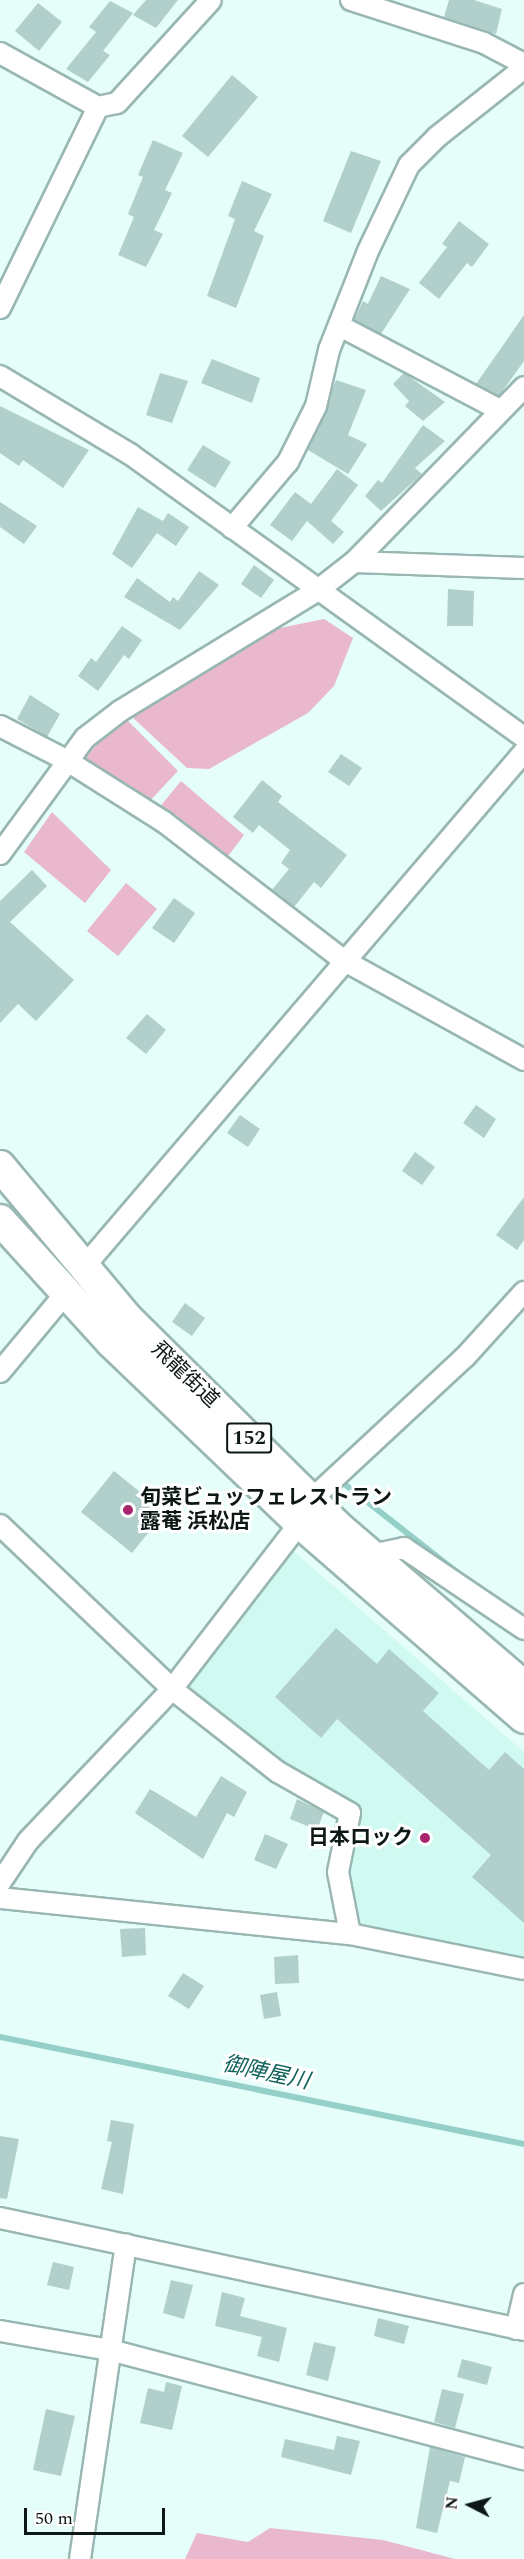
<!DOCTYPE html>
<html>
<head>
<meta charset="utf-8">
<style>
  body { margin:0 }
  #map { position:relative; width:524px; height:2559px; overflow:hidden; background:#e5fefa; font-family:Spectral,"Noto Sans JP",serif }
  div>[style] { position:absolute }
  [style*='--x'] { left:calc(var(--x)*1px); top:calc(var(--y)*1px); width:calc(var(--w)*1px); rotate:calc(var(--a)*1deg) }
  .built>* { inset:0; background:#d0f9f2 }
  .green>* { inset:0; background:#e9b8cc }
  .stream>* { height:6px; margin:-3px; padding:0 3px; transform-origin:3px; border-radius:3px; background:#95d0c8 }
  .building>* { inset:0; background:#b1cfcb }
  .roads { filter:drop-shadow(2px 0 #99b7b2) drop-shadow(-2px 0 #99b7b2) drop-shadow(0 2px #99b7b2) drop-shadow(0 -2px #99b7b2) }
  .minor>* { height:20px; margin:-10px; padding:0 10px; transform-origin:10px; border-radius:10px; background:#fff }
  .highway>* { height:30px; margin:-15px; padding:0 15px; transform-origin:15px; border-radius:15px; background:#fff }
  .dots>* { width:16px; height:16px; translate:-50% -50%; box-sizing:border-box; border:3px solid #fff; border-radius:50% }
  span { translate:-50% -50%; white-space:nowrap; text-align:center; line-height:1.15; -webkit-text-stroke:6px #fff; paint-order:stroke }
  .shield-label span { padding:2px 4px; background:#fff; border:2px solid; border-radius:4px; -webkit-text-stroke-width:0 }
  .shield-label { font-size:20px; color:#0c1716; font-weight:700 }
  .street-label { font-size:21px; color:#0c1716 }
  .poi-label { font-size:21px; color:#0c1716; font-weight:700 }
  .left { translate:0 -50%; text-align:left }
  .right { translate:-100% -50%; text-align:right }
  .water-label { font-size:22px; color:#0f615a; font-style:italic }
  .north { position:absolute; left:440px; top:2475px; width:60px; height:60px; -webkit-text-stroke:4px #fff; paint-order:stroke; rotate:276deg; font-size:16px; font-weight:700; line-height:24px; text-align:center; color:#0c1716 }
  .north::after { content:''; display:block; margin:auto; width:21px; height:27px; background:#0c1716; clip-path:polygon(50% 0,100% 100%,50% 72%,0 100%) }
  .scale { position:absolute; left:24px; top:2508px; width:141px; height:27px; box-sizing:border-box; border:3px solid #0c1716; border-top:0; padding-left:8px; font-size:18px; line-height:21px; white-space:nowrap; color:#0c1716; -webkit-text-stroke:4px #fff; paint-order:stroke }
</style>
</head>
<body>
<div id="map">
  <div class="built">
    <i style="clip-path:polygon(292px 1550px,524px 1752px,524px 1961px,358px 1927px,347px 1872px,360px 1807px,280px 1766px,181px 1689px)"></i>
  </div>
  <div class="green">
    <i style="clip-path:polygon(324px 619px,353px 638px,334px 686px,308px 713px,209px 769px,187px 768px,131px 716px,275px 629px)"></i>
    <i style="clip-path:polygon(123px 716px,178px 771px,145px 806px,83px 760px)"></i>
    <i style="clip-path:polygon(181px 781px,244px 835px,225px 860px,158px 809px)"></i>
    <i style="clip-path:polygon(52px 812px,111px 870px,85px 903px,24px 852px)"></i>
    <i style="clip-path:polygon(126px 883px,157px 909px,118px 956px,87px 931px)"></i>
    <i style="clip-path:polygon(270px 2528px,383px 2540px,455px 2559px,185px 2559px,197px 2533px,248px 2542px)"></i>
  </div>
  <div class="stream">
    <i style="--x:342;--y:1482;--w:152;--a:38.1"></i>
    <i style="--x:0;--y:2037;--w:535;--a:11.54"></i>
  </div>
  <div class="building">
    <i style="clip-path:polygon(146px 0,178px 0,156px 28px,133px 15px)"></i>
    <i style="clip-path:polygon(449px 0,474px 0,502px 9px,496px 34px,444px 17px)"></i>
    <i style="clip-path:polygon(110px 1px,133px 13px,103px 51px,110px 55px,88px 82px,66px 69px,96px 32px,89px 27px)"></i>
    <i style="clip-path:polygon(38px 3px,62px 22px,39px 51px,15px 31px)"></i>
    <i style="clip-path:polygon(232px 75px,258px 97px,208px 157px,182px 136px)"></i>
    <i style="clip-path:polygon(153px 140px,183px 153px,165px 190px,172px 193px,154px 230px,163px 234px,146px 267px,118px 255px,134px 217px,128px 214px,143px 177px,138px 175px)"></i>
    <i style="clip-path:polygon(351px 151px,381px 161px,351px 233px,323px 221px)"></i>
    <i style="clip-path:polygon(242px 181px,272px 194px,254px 231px,264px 236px,236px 308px,207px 296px,235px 219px,228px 216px)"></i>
    <i style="clip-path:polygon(459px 221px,489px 244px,472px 267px,467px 263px,439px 299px,419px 283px,447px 247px,442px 244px)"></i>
    <i style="clip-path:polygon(381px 276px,410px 289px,381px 334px,354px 320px,363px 301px,368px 304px)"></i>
    <i style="clip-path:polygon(524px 315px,524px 361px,499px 396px,476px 384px)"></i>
    <i style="clip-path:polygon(212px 359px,260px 378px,252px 403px,201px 383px)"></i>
    <i style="clip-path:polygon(160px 373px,188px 381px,172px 423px,146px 415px)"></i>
    <i style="clip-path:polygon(404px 373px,445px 402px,423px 421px,405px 406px,409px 401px,393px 384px)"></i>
    <i style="clip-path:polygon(336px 380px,366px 390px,348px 435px,367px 444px,348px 474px,308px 450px)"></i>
    <i style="clip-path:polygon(0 406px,89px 450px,63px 488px,23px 460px,19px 466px,0 453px)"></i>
    <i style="clip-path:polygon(423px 425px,445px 441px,415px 468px,422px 474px,381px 511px,365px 496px,378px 480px,382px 483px)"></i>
    <i style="clip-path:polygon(203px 445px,231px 462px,215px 488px,187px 470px)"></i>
    <i style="clip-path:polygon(337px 469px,358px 485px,331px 521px,344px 532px,333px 544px,307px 521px,292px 541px,270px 525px,295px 492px,311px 504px)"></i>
    <i style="clip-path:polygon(0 502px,37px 526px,24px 544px,0 527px)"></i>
    <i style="clip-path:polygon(138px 507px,163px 521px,168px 513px,189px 527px,176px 546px,157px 533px,132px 568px,112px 554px)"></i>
    <i style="clip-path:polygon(254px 565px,274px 580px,261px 598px,241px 584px)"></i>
    <i style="clip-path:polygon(199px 571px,219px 585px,180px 630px,124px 597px,137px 578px,170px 602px,173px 597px,178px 601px)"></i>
    <i style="clip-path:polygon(448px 589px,474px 591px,473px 626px,447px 626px)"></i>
    <i style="clip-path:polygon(122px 626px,142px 640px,129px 659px,124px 655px,98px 691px,78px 676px,91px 658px,96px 662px)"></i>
    <i style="clip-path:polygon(30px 695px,60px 714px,47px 737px,17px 719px)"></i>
    <i style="clip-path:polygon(341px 754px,362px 768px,349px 786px,328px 772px)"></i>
    <i style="clip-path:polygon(262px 780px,282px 796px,278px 802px,347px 855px,321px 888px,314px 882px,294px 907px,272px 890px,289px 869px,281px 863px,290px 850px,259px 825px,253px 833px,233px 817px)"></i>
    <i style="clip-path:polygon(32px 870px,47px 886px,10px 922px,74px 980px,36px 1021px,18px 1004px,0 1023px,0 901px)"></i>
    <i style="clip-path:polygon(174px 898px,195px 913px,174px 943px,152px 928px)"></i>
    <i style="clip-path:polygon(147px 1014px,166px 1030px,146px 1054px,126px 1038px)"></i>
    <i style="clip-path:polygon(476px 1105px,496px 1119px,484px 1138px,463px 1123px)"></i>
    <i style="clip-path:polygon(240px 1115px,260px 1129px,248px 1147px,227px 1133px)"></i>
    <i style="clip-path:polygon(415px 1152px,435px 1167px,422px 1185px,402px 1171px)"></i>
    <i style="clip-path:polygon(524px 1197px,524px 1240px,517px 1250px,496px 1235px)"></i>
    <i style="clip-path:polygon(185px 1303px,205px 1318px,192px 1336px,172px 1322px)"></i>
    <i style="clip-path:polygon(114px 1471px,165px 1512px,132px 1553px,81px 1512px)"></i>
    <i style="clip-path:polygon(336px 1628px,377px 1664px,389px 1649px,439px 1693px,423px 1711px,489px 1770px,505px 1752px,524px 1769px,524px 1923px,472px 1877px,491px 1855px,337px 1719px,321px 1738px,275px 1697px)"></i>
    <i style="clip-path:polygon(221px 1776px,247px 1792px,234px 1817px,227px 1813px,203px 1859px,135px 1813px,150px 1789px,196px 1817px)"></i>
    <i style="clip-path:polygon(297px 1799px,324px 1812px,317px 1830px,290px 1819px)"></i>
    <i style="clip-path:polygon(265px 1834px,288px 1844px,276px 1869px,254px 1860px)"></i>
    <i style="clip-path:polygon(145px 1928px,146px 1955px,122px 1957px,120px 1929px)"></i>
    <i style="clip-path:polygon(298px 1955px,299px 1983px,275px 1984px,274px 1957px)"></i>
    <i style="clip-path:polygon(183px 1973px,204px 1986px,189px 2009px,168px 1996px)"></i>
    <i style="clip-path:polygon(277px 1992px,281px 2016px,264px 2019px,260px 1995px)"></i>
    <i style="clip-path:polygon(111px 2120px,134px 2124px,123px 2194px,101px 2189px,112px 2142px,107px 2141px)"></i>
    <i style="clip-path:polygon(0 2136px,19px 2139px,7px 2199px,0 2198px)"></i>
    <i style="clip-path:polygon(53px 2262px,74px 2267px,69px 2290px,47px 2285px)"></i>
    <i style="clip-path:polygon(171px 2280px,193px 2285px,184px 2319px,163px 2313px)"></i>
    <i style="clip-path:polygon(222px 2292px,245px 2298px,240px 2316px,287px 2328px,279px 2362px,257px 2356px,262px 2337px,215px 2326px)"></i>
    <i style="clip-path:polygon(378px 2318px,409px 2326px,404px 2344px,374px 2336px)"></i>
    <i style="clip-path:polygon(314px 2342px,336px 2347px,328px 2381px,306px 2375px)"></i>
    <i style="clip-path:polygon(462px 2359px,492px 2367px,487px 2385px,457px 2377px)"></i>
    <i style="clip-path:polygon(166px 2382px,182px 2386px,172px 2430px,140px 2423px,148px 2388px,164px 2392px)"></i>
    <i style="clip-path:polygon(442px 2389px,464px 2394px,455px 2428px,434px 2422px)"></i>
    <i style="clip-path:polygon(46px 2409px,75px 2416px,61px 2476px,33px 2470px)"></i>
    <i style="clip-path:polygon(337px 2436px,360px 2441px,351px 2475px,281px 2457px,285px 2439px,334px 2450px)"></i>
    <i style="clip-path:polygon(430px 2447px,465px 2457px,459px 2483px,450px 2481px,437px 2533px,416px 2528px)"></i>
  </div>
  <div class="roads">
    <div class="minor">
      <i style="--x:351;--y:0;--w:140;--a:17.9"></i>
      <i style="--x:484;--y:43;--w:45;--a:27.7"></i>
      <i style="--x:0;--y:53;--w:112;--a:28.9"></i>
      <i style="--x:0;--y:308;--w:224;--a:-64"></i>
      <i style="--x:98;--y:107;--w:19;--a:-12"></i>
      <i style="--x:117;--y:103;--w:139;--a:-47.6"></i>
      <i style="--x:340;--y:326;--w:181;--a:27.7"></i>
      <i style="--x:0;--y:376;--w:152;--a:31"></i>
      <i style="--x:130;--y:454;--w:485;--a:35.7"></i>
      <i style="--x:232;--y:528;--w:87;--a:-49.7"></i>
      <i style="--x:288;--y:462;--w:63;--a:-63.4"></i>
      <i style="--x:316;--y:406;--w:57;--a:-76.9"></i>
      <i style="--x:329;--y:350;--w:106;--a:-68.5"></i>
      <i style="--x:368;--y:251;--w:95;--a:-64.5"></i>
      <i style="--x:409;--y:165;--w:40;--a:-45"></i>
      <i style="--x:437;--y:137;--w:111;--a:-38.4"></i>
      <i style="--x:354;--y:562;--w:170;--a:2"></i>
      <i style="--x:0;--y:726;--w:74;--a:27.3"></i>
      <i style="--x:66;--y:760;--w:116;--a:32.3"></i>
      <i style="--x:164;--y:822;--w:226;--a:37.6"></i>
      <i style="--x:343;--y:960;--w:207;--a:28.9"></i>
      <i style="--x:0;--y:854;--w:144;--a:-53.8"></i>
      <i style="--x:85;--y:738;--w:44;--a:-37.6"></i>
      <i style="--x:120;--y:711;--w:232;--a:-31.4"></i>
      <i style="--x:318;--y:590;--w:46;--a:-37.9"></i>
      <i style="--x:354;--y:562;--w:244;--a:-45.8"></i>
      <i style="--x:83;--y:1268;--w:679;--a:-49.48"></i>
      <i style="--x:0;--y:1372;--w:102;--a:-50.2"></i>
      <i style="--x:312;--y:1499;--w:209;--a:-42.9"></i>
      <i style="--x:465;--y:1357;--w:88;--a:-47.8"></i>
      <i style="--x:0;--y:1525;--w:238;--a:43.6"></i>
      <i style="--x:172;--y:1689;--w:135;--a:38.1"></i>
      <i style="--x:278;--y:1772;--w:83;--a:29.7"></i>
      <i style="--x:350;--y:1813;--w:60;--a:101.5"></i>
      <i style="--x:338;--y:1872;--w:63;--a:79"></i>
      <i style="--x:371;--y:1555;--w:34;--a:-12"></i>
      <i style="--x:404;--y:1548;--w:145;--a:34"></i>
      <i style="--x:0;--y:1883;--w:50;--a:-56.3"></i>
      <i style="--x:28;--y:1841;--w:209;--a:-46.5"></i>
      <i style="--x:172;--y:1689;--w:210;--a:-52.4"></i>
      <i style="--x:0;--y:1898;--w:352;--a:5.9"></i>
      <i style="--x:350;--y:1934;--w:177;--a:11.4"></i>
      <i style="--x:0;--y:2218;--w:536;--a:12.06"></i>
      <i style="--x:516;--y:2329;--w:36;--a:-77"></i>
      <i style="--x:0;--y:2331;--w:112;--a:9.8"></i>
      <i style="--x:110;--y:2350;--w:428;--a:14.8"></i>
      <i style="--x:80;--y:2559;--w:318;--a:-81.7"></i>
    </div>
    <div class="highway">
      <i style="--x:0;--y:1166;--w:198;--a:50.1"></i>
      <i style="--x:127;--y:1318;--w:296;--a:44.7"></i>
      <i style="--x:337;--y:1526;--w:246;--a:40.6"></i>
      <i style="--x:0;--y:1220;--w:165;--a:47.7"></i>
      <i style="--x:111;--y:1342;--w:262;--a:43.8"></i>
      <i style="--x:300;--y:1523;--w:297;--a:41"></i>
    </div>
  </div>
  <div class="dots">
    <i style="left:128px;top:1510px;background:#a9246d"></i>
    <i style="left:425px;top:1838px;background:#a9246d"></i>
  </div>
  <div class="shield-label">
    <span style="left:249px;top:1438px">152</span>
  </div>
  <div class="street-label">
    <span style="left:185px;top:1375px;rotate:44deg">飛龍街道</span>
  </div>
  <div class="poi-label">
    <span class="left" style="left:140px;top:1510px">旬菜ビュッフェレストラン<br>露菴 浜松店</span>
    <span class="right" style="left:413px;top:1838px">日本ロック</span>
  </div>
  <div class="water-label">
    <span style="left:266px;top:2073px;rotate:12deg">御陣屋川</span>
  </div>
  <div class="north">N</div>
  <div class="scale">50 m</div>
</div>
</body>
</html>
